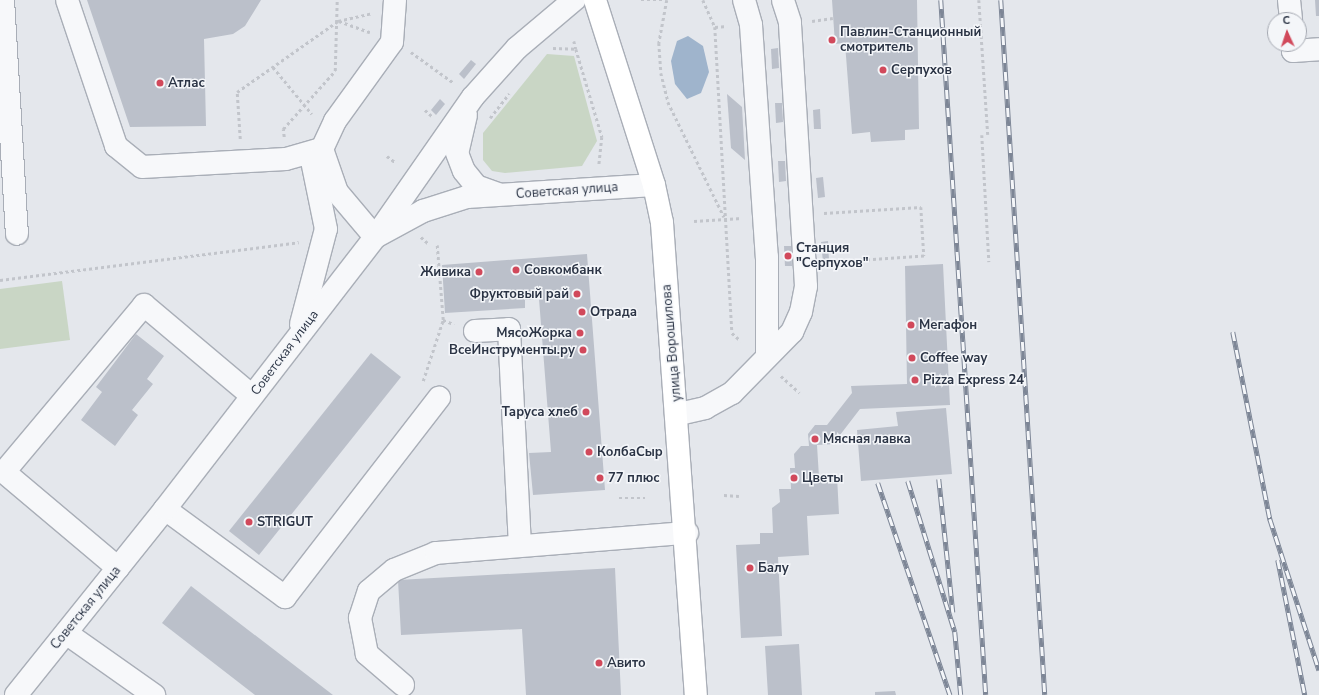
<!DOCTYPE html>
<html>
<head>
<meta charset="utf-8">
<style>
  body { margin:0 }
  #map { position:relative; width:1319px; height:695px; overflow:hidden; background:#e4e7ec; font-family:"Nunito Sans",sans-serif }
  div>[style] { position:absolute }
  [style*='--x'] { left:calc(var(--x)*1px); top:calc(var(--y)*1px); width:calc(var(--w)*1px); rotate:calc(var(--a)*1deg) }
  .green>* { inset:0; background:#c9d6c5 }
  .water>* { inset:0; background:#9fb4cc }
  .building>* { inset:0; background:#bbc0ca }
  .path>* { height:2.5px; margin-top:-1.25px; transform-origin:0; background:repeating-linear-gradient(90deg,#c2c5cb 0 3px,transparent 0 6px) }
  .roads { filter:drop-shadow(1px 0 #a9aeb7) drop-shadow(-1px 0 #a9aeb7) drop-shadow(0 1px #a9aeb7) drop-shadow(0 -1px #a9aeb7) }
  .minor>* { height:22px; margin:-11px; padding:0 11px; transform-origin:11px; border-radius:11px; background:#f7f8fa }
  .major>* { height:22px; margin:-11px; padding:0 11px; transform-origin:11px; border-radius:11px; background:#fff }
  .rail>* { height:4.5px; margin-top:-2.25px; transform-origin:0; background:repeating-linear-gradient(90deg,#f4f6f9 0 9px,#7d8696 0 18px); box-sizing:border-box; border-block:1px solid #7d8696 }
  .dots>* { width:11px; height:11px; translate:-50% -50%; box-sizing:border-box; border:2px solid #f4f6f9; border-radius:50% }
  span { translate:-50% -50%; white-space:nowrap; text-align:center; line-height:1.15; -webkit-text-stroke:3px #f4f6f9; paint-order:stroke }
  .poi-label { font-size:13px; color:#2b3445; font-weight:700 }
  .left { translate:0 -50%; text-align:left }
  .right { translate:-100% -50%; text-align:right }
  .street-label { font-size:13px; color:#2b3445 }
  .north { position:absolute; left:1267px; top:12px; width:40px; height:40px; box-sizing:border-box; background:#f4f6f9; border:1px solid #a4a8b1; border-radius:50%; rotate:357deg; font-size:11px; font-weight:700; line-height:16px; text-align:center; color:#2b3445 }
  .north::after { content:''; display:block; margin:auto; width:14px; height:18px; background:#d1495b; clip-path:polygon(50% 0,100% 100%,50% 72%,0 100%) }
</style>
</head>
<body>
<div id="map">
  <div class="green">
    <i style="clip-path:polygon(547px 54px,574px 56px,597px 141px,582px 166px,505px 173px,492px 171px,483px 160px,483px 133px)"></i>
    <i style="clip-path:polygon(62px 281px,70px 340px,0 349px,0 289px)"></i>
  </div>
  <div class="water">
    <i style="clip-path:polygon(688px 36px,703px 46px,709px 72px,701px 93px,687px 99px,675px 84px,671px 61px,677px 41px)"></i>
  </div>
  <div class="building">
    <i style="clip-path:polygon(87px 0,261px 0,245px 26px,233px 34px,204px 39px,206px 126px,130px 127px)"></i>
    <i style="clip-path:polygon(832px 0,917px 0,919px 129px,905px 130px,905px 140px,871px 142px,870px 132px,852px 134px,845px 43px,835px 44px)"></i>
    <i style="clip-path:polygon(1315px 0,1319px 0,1319px 16px,1316px 16px)"></i>
    <i style="clip-path:polygon(778px 48px,779px 68px,772px 69px,771px 49px)"></i>
    <i style="clip-path:polygon(471px 60px,476px 64px,464px 79px,459px 74px)"></i>
    <i style="clip-path:polygon(727px 94px,742px 107px,745px 160px,731px 148px)"></i>
    <i style="clip-path:polygon(440px 99px,445px 104px,436px 115px,431px 110px)"></i>
    <i style="clip-path:polygon(775px 103px,782px 103px,783px 122px,776px 123px)"></i>
    <i style="clip-path:polygon(820px 109px,821px 129px,814px 129px,813px 110px)"></i>
    <i style="clip-path:polygon(778px 161px,785px 161px,786px 181px,779px 182px)"></i>
    <i style="clip-path:polygon(823px 177px,825px 197px,818px 198px,816px 178px)"></i>
    <i style="clip-path:polygon(828px 241px,829px 261px,823px 262px,821px 242px)"></i>
    <i style="clip-path:polygon(784px 246px,791px 246px,792px 266px,785px 266px)"></i>
    <i style="clip-path:polygon(587px 254px,605px 490px,533px 495px,529px 453px,551px 452px,539px 299px,525px 300px,525px 308px,445px 313px,442px 265px)"></i>
    <i style="clip-path:polygon(943px 264px,950px 405px,860px 409px,840px 435px,837px 432px,837px 444px,817px 445px,819px 477px,837px 476px,839px 514px,807px 516px,809px 555px,778px 557px,782px 636px,741px 638px,736px 545px,760px 544px,760px 533px,773px 533px,772px 508px,780px 502px,779px 489px,791px 489px,790px 468px,795px 468px,794px 454px,801px 446px,809px 446px,808px 434px,815px 425px,827px 425px,852px 393px,851px 386px,907px 384px,905px 266px)"></i>
    <i style="clip-path:polygon(136px 334px,164px 356px,147px 379px,153px 384px,132px 410px,138px 415px,115px 446px,81px 420px,102px 392px,96px 387px)"></i>
    <i style="clip-path:polygon(371px 353px,401px 377px,259px 555px,229px 531px)"></i>
    <i style="clip-path:polygon(946px 408px,952px 474px,861px 481px,857px 430px,898px 426px,896px 412px)"></i>
    <i style="clip-path:polygon(615px 568px,621px 695px,526px 695px,522px 629px,401px 635px,398px 580px)"></i>
    <i style="clip-path:polygon(191px 586px,333px 695px,255px 695px,162px 623px)"></i>
    <i style="clip-path:polygon(799px 644px,802px 695px,768px 695px,765px 646px)"></i>
    <i style="clip-path:polygon(895px 691px,896px 695px,875px 695px,875px 692px)"></i>
  </div>
  <div class="path">
    <i style="--x:641;--y:0;--w:22;--a:0"></i>
    <i style="--x:667;--y:0;--w:44;--a:100.5"></i>
    <i style="--x:659;--y:43;--w:30;--a:86"></i>
    <i style="--x:661;--y:73;--w:30;--a:76"></i>
    <i style="--x:668;--y:102;--w:128;--a:64"></i>
    <i style="--x:703;--y:0;--w:30;--a:66"></i>
    <i style="--x:715;--y:27;--w:306;--a:86.8"></i>
    <i style="--x:732;--y:333;--w:12;--a:42"></i>
    <i style="--x:979;--y:0;--w:135;--a:86.2"></i>
    <i style="--x:339;--y:21;--w:33;--a:20"></i>
    <i style="--x:812;--y:21;--w:21;--a:-8"></i>
    <i style="--x:715;--y:27;--w:12;--a:-5"></i>
    <i style="--x:574;--y:41;--w:8;--a:76"></i>
    <i style="--x:553;--y:48;--w:23;--a:2"></i>
    <i style="--x:576;--y:49;--w:92;--a:73.5"></i>
    <i style="--x:602;--y:137;--w:28;--a:96"></i>
    <i style="--x:411;--y:52;--w:53;--a:35.8"></i>
    <i style="--x:273;--y:67;--w:61;--a:50.3"></i>
    <i style="--x:425;--y:110;--w:9;--a:41"></i>
    <i style="--x:490;--y:118;--w:31;--a:-52"></i>
    <i style="--x:982;--y:135;--w:127;--a:86.8"></i>
    <i style="--x:284;--y:137;--w:8;--a:-97"></i>
    <i style="--x:283;--y:129;--w:78;--a:-48.1"></i>
    <i style="--x:335;--y:71;--w:71;--a:-88.4"></i>
    <i style="--x:240;--y:139;--w:47;--a:-93.7"></i>
    <i style="--x:237;--y:92;--w:123;--a:-35.1"></i>
    <i style="--x:338;--y:21;--w:35;--a:-13"></i>
    <i style="--x:387;--y:156;--w:10;--a:37"></i>
    <i style="--x:824;--y:213;--w:97;--a:-3.5"></i>
    <i style="--x:921;--y:207;--w:49;--a:86.5"></i>
    <i style="--x:924;--y:256;--w:88;--a:176.1"></i>
    <i style="--x:694;--y:221;--w:48;--a:-3.6"></i>
    <i style="--x:421;--y:237;--w:12;--a:42"></i>
    <i style="--x:861;--y:260;--w:6;--a:90"></i>
    <i style="--x:0;--y:280;--w:301;--a:-7.2"></i>
    <i style="--x:443;--y:320;--w:12;--a:20"></i>
    <i style="--x:781;--y:376;--w:25;--a:42"></i>
    <i style="--x:423;--y:381;--w:64;--a:-71.8"></i>
    <i style="--x:443;--y:320;--w:75;--a:-94.6"></i>
    <i style="--x:724;--y:495;--w:15;--a:4"></i>
    <i style="--x:619;--y:498;--w:26;--a:0"></i>
  </div>
  <div class="roads">
    <div class="minor">
      <i style="--x:3;--y:0;--w:234;--a:86.6"></i>
      <i style="--x:67;--y:0;--w:154;--a:71.4"></i>
      <i style="--x:116;--y:146;--w:33;--a:39"></i>
      <i style="--x:142;--y:167;--w:144;--a:-3.2"></i>
      <i style="--x:286;--y:159;--w:37;--a:-16"></i>
      <i style="--x:744;--y:0;--w:26;--a:74"></i>
      <i style="--x:751;--y:25;--w:233;--a:86.1"></i>
      <i style="--x:767;--y:257;--w:99;--a:90"></i>
      <i style="--x:1289;--y:0;--w:20;--a:84"></i>
      <i style="--x:1293;--y:44;--w:7;--a:90"></i>
      <i style="--x:1293;--y:51;--w:26;--a:-4"></i>
      <i style="--x:466;--y:115;--w:39;--a:103"></i>
      <i style="--x:457;--y:153;--w:19;--a:69"></i>
      <i style="--x:464;--y:171;--w:19;--a:51"></i>
      <i style="--x:476;--y:186;--w:23;--a:20"></i>
      <i style="--x:376;--y:236;--w:169;--a:-55.1"></i>
      <i style="--x:473;--y:97;--w:66;--a:-48.1"></i>
      <i style="--x:517;--y:48;--w:75;--a:-40.1"></i>
      <i style="--x:375;--y:237;--w:59;--a:-130.2"></i>
      <i style="--x:337;--y:192;--w:46;--a:-109.2"></i>
      <i style="--x:322;--y:149;--w:31;--a:-65"></i>
      <i style="--x:335;--y:121;--w:97;--a:-54.2"></i>
      <i style="--x:392;--y:42;--w:42;--a:-85.9"></i>
      <i style="--x:301;--y:324;--w:98;--a:-75.3"></i>
      <i style="--x:326;--y:229;--w:69;--a:-101.6"></i>
      <i style="--x:475;--y:331;--w:34;--a:-3"></i>
      <i style="--x:509;--y:329;--w:217;--a:87.1"></i>
      <i style="--x:679;--y:414;--w:27;--a:-13"></i>
      <i style="--x:705;--y:408;--w:31;--a:-29"></i>
      <i style="--x:732;--y:393;--w:86;--a:-45.5"></i>
      <i style="--x:792;--y:332;--w:22;--a:-66"></i>
      <i style="--x:801;--y:312;--w:26;--a:-79"></i>
      <i style="--x:806;--y:286;--w:264;--a:-93.5"></i>
      <i style="--x:790;--y:22;--w:23;--a:-108"></i>
      <i style="--x:165;--y:509;--w:149;--a:36.3"></i>
      <i style="--x:285;--y:597;--w:252;--a:-52.3"></i>
      <i style="--x:118;--y:568;--w:149;--a:-139.9"></i>
      <i style="--x:4;--y:472;--w:218;--a:-50"></i>
      <i style="--x:144;--y:305;--w:141;--a:40.1"></i>
      <i style="--x:66;--y:633;--w:108;--a:35.2"></i>
      <i style="--x:403;--y:685;--w:48;--a:-139.3"></i>
      <i style="--x:367;--y:654;--w:37;--a:-101"></i>
      <i style="--x:360;--y:618;--w:28;--a:-72"></i>
      <i style="--x:369;--y:591;--w:33;--a:-40"></i>
      <i style="--x:394;--y:570;--w:45;--a:-22"></i>
      <i style="--x:436;--y:553;--w:252;--a:-4.6"></i>
      <i style="--x:16;--y:695;--w:238;--a:-51.3"></i>
      <i style="--x:165;--y:509;--w:344;--a:-52.3"></i>
      <i style="--x:375;--y:237;--w:55;--a:-28.4"></i>
      <i style="--x:423;--y:211;--w:46;--a:-17.7"></i>
      <i style="--x:467;--y:197;--w:187;--a:-3.7"></i>
    </div>
    <div class="major">
      <i style="--x:595;--y:0;--w:194;--a:72.3"></i>
      <i style="--x:654;--y:185;--w:39;--a:78"></i>
      <i style="--x:662;--y:223;--w:473;--a:85.9"></i>
    </div>
  </div>
  <div class="rail">
    <i style="--x:941;--y:0;--w:696;--a:86.3"></i>
    <i style="--x:1001;--y:0;--w:696;--a:86.38"></i>
    <i style="--x:1233;--y:332;--w:191;--a:78.8"></i>
    <i style="--x:1270;--y:519;--w:159;--a:72"></i>
    <i style="--x:939;--y:479;--w:134;--a:84"></i>
    <i style="--x:908;--y:481;--w:158;--a:72.7"></i>
    <i style="--x:955;--y:632;--w:63;--a:84.6"></i>
    <i style="--x:878;--y:483;--w:224;--a:71.2"></i>
    <i style="--x:1278;--y:560;--w:138;--a:78.7"></i>
  </div>
  <div class="dots">
    <i style="left:832px;top:40px;background:#d1495b"></i>
    <i style="left:883px;top:70px;background:#d1495b"></i>
    <i style="left:160px;top:83px;background:#d1495b"></i>
    <i style="left:788px;top:256px;background:#d1495b"></i>
    <i style="left:516px;top:270px;background:#d1495b"></i>
    <i style="left:479px;top:272px;background:#d1495b"></i>
    <i style="left:577px;top:294px;background:#d1495b"></i>
    <i style="left:582px;top:312px;background:#d1495b"></i>
    <i style="left:911px;top:325px;background:#d1495b"></i>
    <i style="left:580px;top:333px;background:#d1495b"></i>
    <i style="left:583px;top:350px;background:#d1495b"></i>
    <i style="left:912px;top:358px;background:#d1495b"></i>
    <i style="left:915px;top:380px;background:#d1495b"></i>
    <i style="left:586px;top:412px;background:#d1495b"></i>
    <i style="left:815px;top:439px;background:#d1495b"></i>
    <i style="left:589px;top:452px;background:#d1495b"></i>
    <i style="left:600px;top:478px;background:#d1495b"></i>
    <i style="left:794px;top:478px;background:#d1495b"></i>
    <i style="left:249px;top:522px;background:#d1495b"></i>
    <i style="left:750px;top:568px;background:#d1495b"></i>
    <i style="left:599px;top:663px;background:#d1495b"></i>
  </div>
  <div class="poi-label">
    <span class="left" style="left:840px;top:40px">Павлин-Станционный<br>смотритель</span>
    <span class="left" style="left:891px;top:70px">Серпухов</span>
    <span class="left" style="left:168px;top:83px">Атлас</span>
    <span class="left" style="left:796px;top:256px">Станция<br>"Серпухов"</span>
    <span class="left" style="left:524px;top:270px">Совкомбанк</span>
    <span class="right" style="left:471px;top:272px">Живика</span>
    <span class="right" style="left:569px;top:294px">Фруктовый рай</span>
    <span class="left" style="left:590px;top:312px">Отрада</span>
    <span class="left" style="left:919px;top:325px">Мегафон</span>
    <span class="right" style="left:572px;top:333px">МясоЖорка</span>
    <span class="right" style="left:575px;top:350px">ВсеИнструменты.ру</span>
    <span class="left" style="left:920px;top:358px">Coffee way</span>
    <span class="left" style="left:923px;top:380px">Pizza Express 24</span>
    <span class="right" style="left:578px;top:412px">Таруса хлеб</span>
    <span class="left" style="left:823px;top:439px">Мясная лавка</span>
    <span class="left" style="left:597px;top:452px">КолбаСыр</span>
    <span class="left" style="left:608px;top:478px">77 плюс</span>
    <span class="left" style="left:802px;top:478px">Цветы</span>
    <span class="left" style="left:257px;top:522px">STRIGUT</span>
    <span class="left" style="left:758px;top:568px">Балу</span>
    <span class="left" style="left:607px;top:663px">Авито</span>
  </div>
  <div class="street-label">
    <span style="left:567px;top:191px;rotate:-4deg">Советская улица</span>
    <span style="left:672px;top:343px;rotate:-95deg">улица Ворошилова</span>
    <span style="left:285px;top:353px;rotate:-53deg">Советская улица</span>
    <span style="left:86px;top:608px;rotate:-51deg">Советская улица</span>
  </div>
  <div class="north">С</div>
</div>
</body>
</html>
